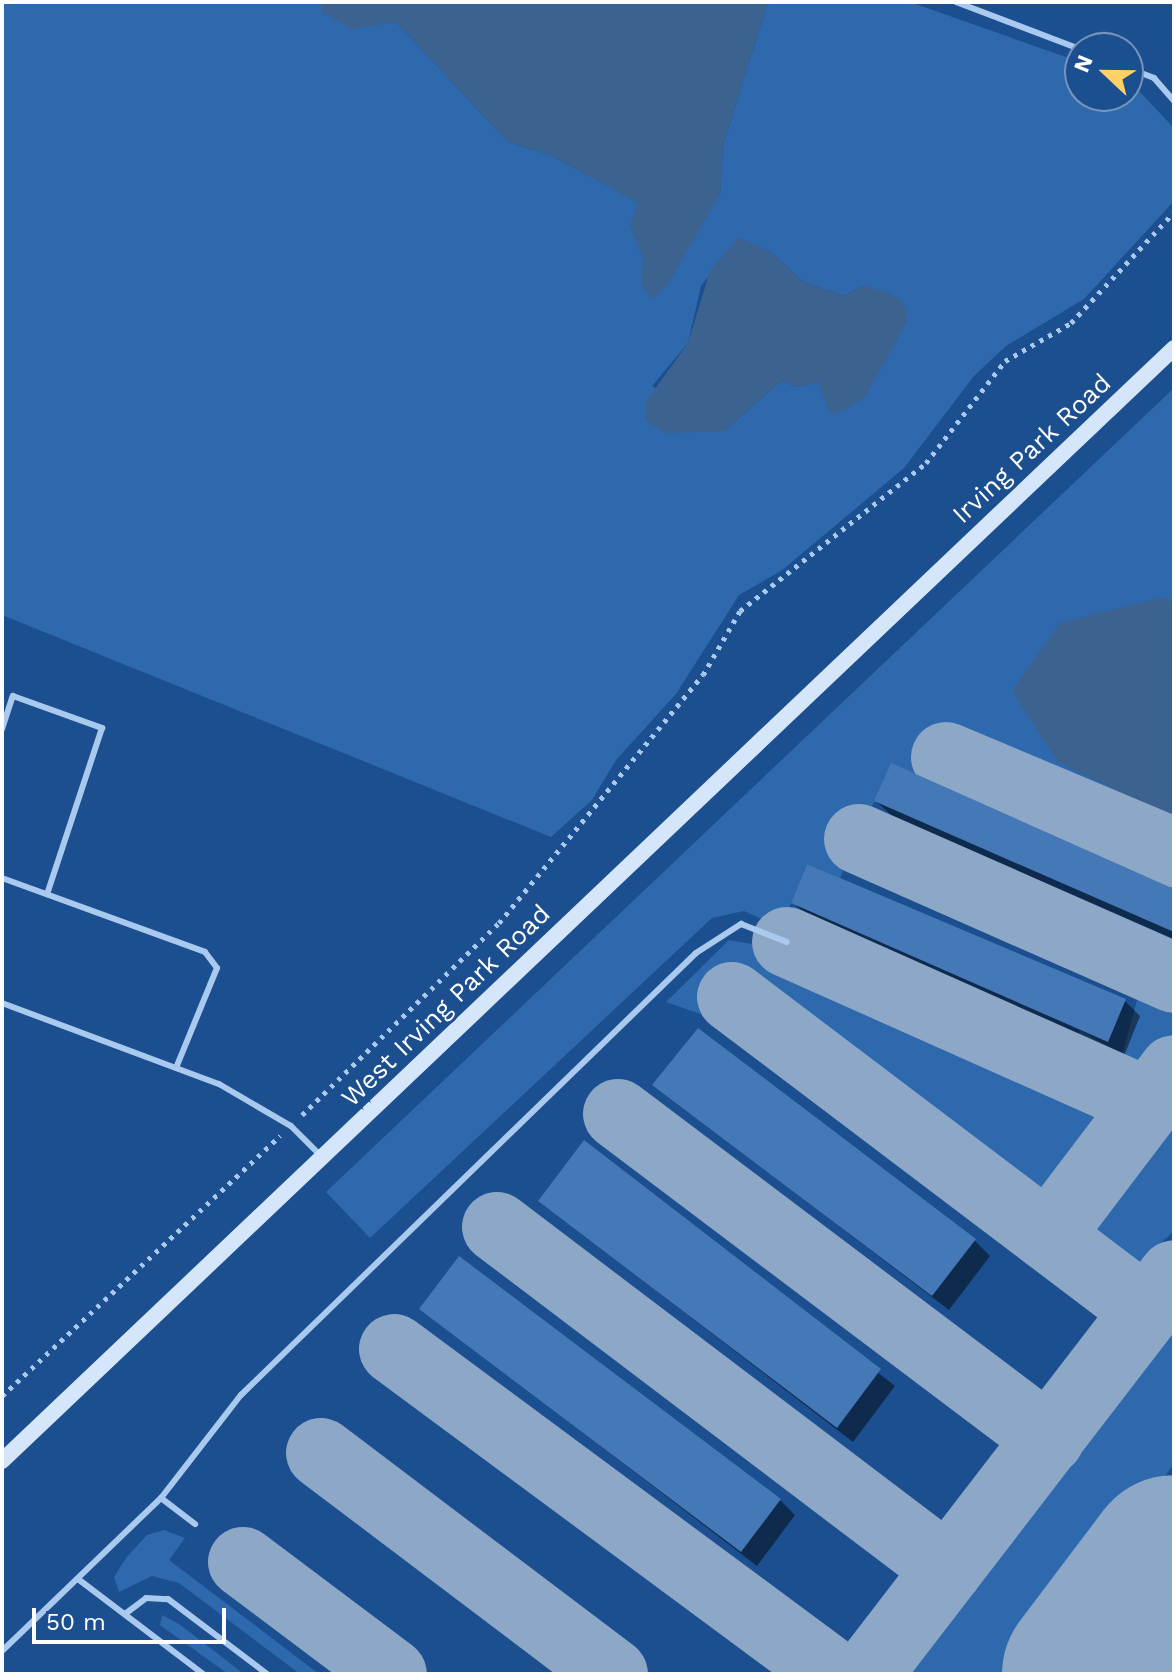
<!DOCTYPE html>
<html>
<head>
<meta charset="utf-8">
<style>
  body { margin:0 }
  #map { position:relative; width:1176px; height:1676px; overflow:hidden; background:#1b4f8f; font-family:"Work Sans",sans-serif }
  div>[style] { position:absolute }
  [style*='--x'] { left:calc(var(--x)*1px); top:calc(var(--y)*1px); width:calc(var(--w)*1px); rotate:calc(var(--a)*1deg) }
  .green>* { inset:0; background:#2e69ad }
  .water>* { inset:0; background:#3c6290 }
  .shadow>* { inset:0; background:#0007 }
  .taxiway>* { height:70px; margin:-35px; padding:0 35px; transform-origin:35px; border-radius:35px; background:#8da7c7 }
  .runway>* { height:176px; margin:-88px; padding:0 88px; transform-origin:88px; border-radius:88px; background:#8da7c7 }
  .building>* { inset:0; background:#4478b7 }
  .path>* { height:5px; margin-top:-2.5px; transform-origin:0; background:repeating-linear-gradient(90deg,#a9c9ee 0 4px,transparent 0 10px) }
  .service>* { height:6px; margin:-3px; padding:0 3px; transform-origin:3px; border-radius:3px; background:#a9c9ee }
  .secondary>* { height:16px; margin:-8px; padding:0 8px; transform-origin:8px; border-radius:8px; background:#d6e6fa }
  span { translate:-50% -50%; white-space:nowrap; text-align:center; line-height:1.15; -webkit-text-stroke:6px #1b4f8f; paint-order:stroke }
  .street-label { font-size:26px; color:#fff }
  .frame { position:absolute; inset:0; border:4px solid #fff; pointer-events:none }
  .north { position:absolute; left:1064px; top:32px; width:80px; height:80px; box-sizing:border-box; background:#1b4f8f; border:2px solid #7695bc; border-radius:50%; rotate:292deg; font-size:22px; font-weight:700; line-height:32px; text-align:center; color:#fff }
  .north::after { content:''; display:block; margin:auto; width:28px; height:36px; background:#ffd166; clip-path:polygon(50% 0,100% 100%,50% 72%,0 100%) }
  .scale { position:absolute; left:32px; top:1608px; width:194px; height:36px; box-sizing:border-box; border:4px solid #fff; border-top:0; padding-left:10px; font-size:24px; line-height:28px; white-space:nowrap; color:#fff; -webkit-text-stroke:6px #1b4f8f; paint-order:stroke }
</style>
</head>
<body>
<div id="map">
  <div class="green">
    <i style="clip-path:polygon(evenodd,2px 2px,322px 2px,322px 12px,351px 28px,396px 22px,508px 142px,551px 155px,639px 203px,630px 226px,647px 265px,720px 194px,723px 145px,768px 2px,910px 2px,1080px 62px,1080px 96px,1128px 96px,1128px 84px,1140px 92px,1174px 128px,1174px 201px,1084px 299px,1006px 346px,974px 376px,904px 468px,781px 571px,739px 595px,676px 694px,616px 760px,592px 800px,551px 837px,2px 615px,2px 2px,739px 238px,771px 252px,802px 281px,844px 296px,863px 286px,818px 382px,798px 387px,781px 381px,724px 431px,652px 386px,688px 343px,701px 286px,739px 238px)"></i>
    <i style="clip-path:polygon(1174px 388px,1174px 824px,939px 732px,918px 775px,891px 764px,840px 878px,807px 864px,781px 928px,744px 911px,712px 918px,370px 1238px,326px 1192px)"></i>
    <i style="clip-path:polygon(729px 940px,757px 945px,1108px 1099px,1113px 1124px,1068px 1187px,1055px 1197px,1034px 1193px,740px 972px,709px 1017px,666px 1002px)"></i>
    <i style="clip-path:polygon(1156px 983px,1174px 989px,1174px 1046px,1149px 1078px,1131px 1078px,1074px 1053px,1080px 1030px,1122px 1055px,1141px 986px)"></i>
    <i style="clip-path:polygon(1174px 1107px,1174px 1231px,1140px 1262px,1109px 1258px,1092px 1240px,1104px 1197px)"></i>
    <i style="clip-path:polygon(1174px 1311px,1174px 1464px,1015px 1674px,898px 1674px)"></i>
    <i style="clip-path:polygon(164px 1530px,185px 1538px,169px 1560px,319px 1674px,300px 1674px,179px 1583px,152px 1576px,119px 1592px,114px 1577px,126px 1558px,147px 1535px)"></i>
    <i style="clip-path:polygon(162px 1615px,179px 1624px,244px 1674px,228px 1674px,160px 1625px)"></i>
  </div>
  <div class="water">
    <i style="clip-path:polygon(322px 2px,768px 2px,723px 145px,720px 194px,669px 283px,653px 299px,641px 286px,643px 257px,630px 226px,638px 203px,551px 155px,508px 142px,396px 22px,351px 29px,322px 12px)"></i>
    <i style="clip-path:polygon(739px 237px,771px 252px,802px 281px,844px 296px,863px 286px,887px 292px,903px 302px,908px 320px,865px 397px,844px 411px,830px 414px,818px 382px,798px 387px,781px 381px,724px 431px,665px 433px,645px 420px,645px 403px,688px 343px,710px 271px)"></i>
    <i style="clip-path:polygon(1164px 597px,1174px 603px,1174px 818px,1058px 762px,1012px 691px,1060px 623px)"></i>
  </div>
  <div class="shadow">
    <i style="clip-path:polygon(876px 801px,1174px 891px,1174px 939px,892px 816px)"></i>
    <i style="clip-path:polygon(793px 902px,1125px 1001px,1140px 1016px,1124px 1056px,809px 918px)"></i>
    <i style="clip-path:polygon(654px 1085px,975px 1241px,990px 1256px,949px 1310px)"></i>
    <i style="clip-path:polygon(584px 1143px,895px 1386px,853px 1442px,540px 1201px)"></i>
    <i style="clip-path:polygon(422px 1309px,780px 1500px,795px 1515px,757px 1566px)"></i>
  </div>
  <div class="taxiway">
    <i style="--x:946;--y:757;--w:247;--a:22.8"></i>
    <i style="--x:859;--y:839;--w:344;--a:23.8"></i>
    <i style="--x:787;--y:942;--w:396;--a:24"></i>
    <i style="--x:732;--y:997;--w:520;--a:37.11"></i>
    <i style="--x:618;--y:1114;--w:540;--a:37.02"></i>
    <i style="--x:497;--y:1227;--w:566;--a:37.17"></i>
    <i style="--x:1048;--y:1236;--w:208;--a:-52.8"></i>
    <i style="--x:394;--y:1349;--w:546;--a:36.51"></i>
    <i style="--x:321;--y:1453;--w:366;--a:37.1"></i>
    <i style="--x:243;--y:1562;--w:186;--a:36.9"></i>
    <i style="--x:867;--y:1674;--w:503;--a:-52.42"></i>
  </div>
  <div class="runway">
    <i style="--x:1090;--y:1674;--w:139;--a:-52.9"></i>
  </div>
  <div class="building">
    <i style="clip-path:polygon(891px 763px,1174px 889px,1174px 932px,874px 801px)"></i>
    <i style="clip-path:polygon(807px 864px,1126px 999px,1108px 1042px,791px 903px)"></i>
    <i style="clip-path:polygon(698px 1028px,976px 1239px,932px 1296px,652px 1085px)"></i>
    <i style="clip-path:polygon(584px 1140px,881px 1369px,837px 1428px,538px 1201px)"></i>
    <i style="clip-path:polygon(459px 1256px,781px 1499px,741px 1552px,419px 1309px)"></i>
  </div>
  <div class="path">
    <i style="--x:302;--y:1115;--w:275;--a:-44.3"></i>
    <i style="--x:499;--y:923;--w:321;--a:-50.6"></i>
    <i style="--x:703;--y:675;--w:74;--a:-60"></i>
    <i style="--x:740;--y:611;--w:238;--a:-38.5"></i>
    <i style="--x:926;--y:463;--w:129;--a:-52.2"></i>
    <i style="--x:1005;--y:361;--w:76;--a:-29.9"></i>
    <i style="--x:1071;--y:323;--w:151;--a:-47.1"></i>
    <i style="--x:2;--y:1396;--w:381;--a:-43.1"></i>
  </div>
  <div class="service">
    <i style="--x:956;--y:2;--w:133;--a:20.8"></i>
    <i style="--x:1128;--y:68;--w:28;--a:21"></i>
    <i style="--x:1154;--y:78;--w:30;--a:49"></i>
    <i style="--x:2;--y:729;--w:35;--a:-72"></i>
    <i style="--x:13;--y:696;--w:95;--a:19.8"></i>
    <i style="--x:102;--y:728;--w:175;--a:108.3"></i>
    <i style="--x:2;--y:878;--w:216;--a:20"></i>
    <i style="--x:205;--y:952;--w:20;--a:53"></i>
    <i style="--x:217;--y:968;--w:108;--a:112.3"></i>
    <i style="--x:2;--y:1003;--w:232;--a:20.5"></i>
    <i style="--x:219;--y:1084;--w:83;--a:30.3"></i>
    <i style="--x:291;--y:1126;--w:44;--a:45"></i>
    <i style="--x:161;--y:1498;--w:43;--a:37.4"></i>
    <i style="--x:78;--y:1579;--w:157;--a:37.2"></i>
    <i style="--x:125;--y:1614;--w:26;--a:-37"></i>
    <i style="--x:146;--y:1598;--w:22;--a:3"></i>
    <i style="--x:168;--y:1599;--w:124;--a:37.1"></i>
    <i style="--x:2;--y:1651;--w:221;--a:-43.9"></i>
    <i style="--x:161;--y:1498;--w:130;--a:-52.2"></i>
    <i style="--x:241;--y:1395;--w:634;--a:-44.17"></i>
    <i style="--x:696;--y:953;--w:54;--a:-32.8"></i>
    <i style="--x:741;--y:924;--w:49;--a:21.4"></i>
  </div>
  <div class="secondary">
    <i style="--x:2;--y:1461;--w:1616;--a:-43.52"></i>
  </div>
  <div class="street-label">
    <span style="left:1032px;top:449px;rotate:-43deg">Irving Park Road</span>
    <span style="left:446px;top:1006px;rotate:-44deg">West Irving Park Road</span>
  </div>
  <div class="frame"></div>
  <div class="north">N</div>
  <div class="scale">50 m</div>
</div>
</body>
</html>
